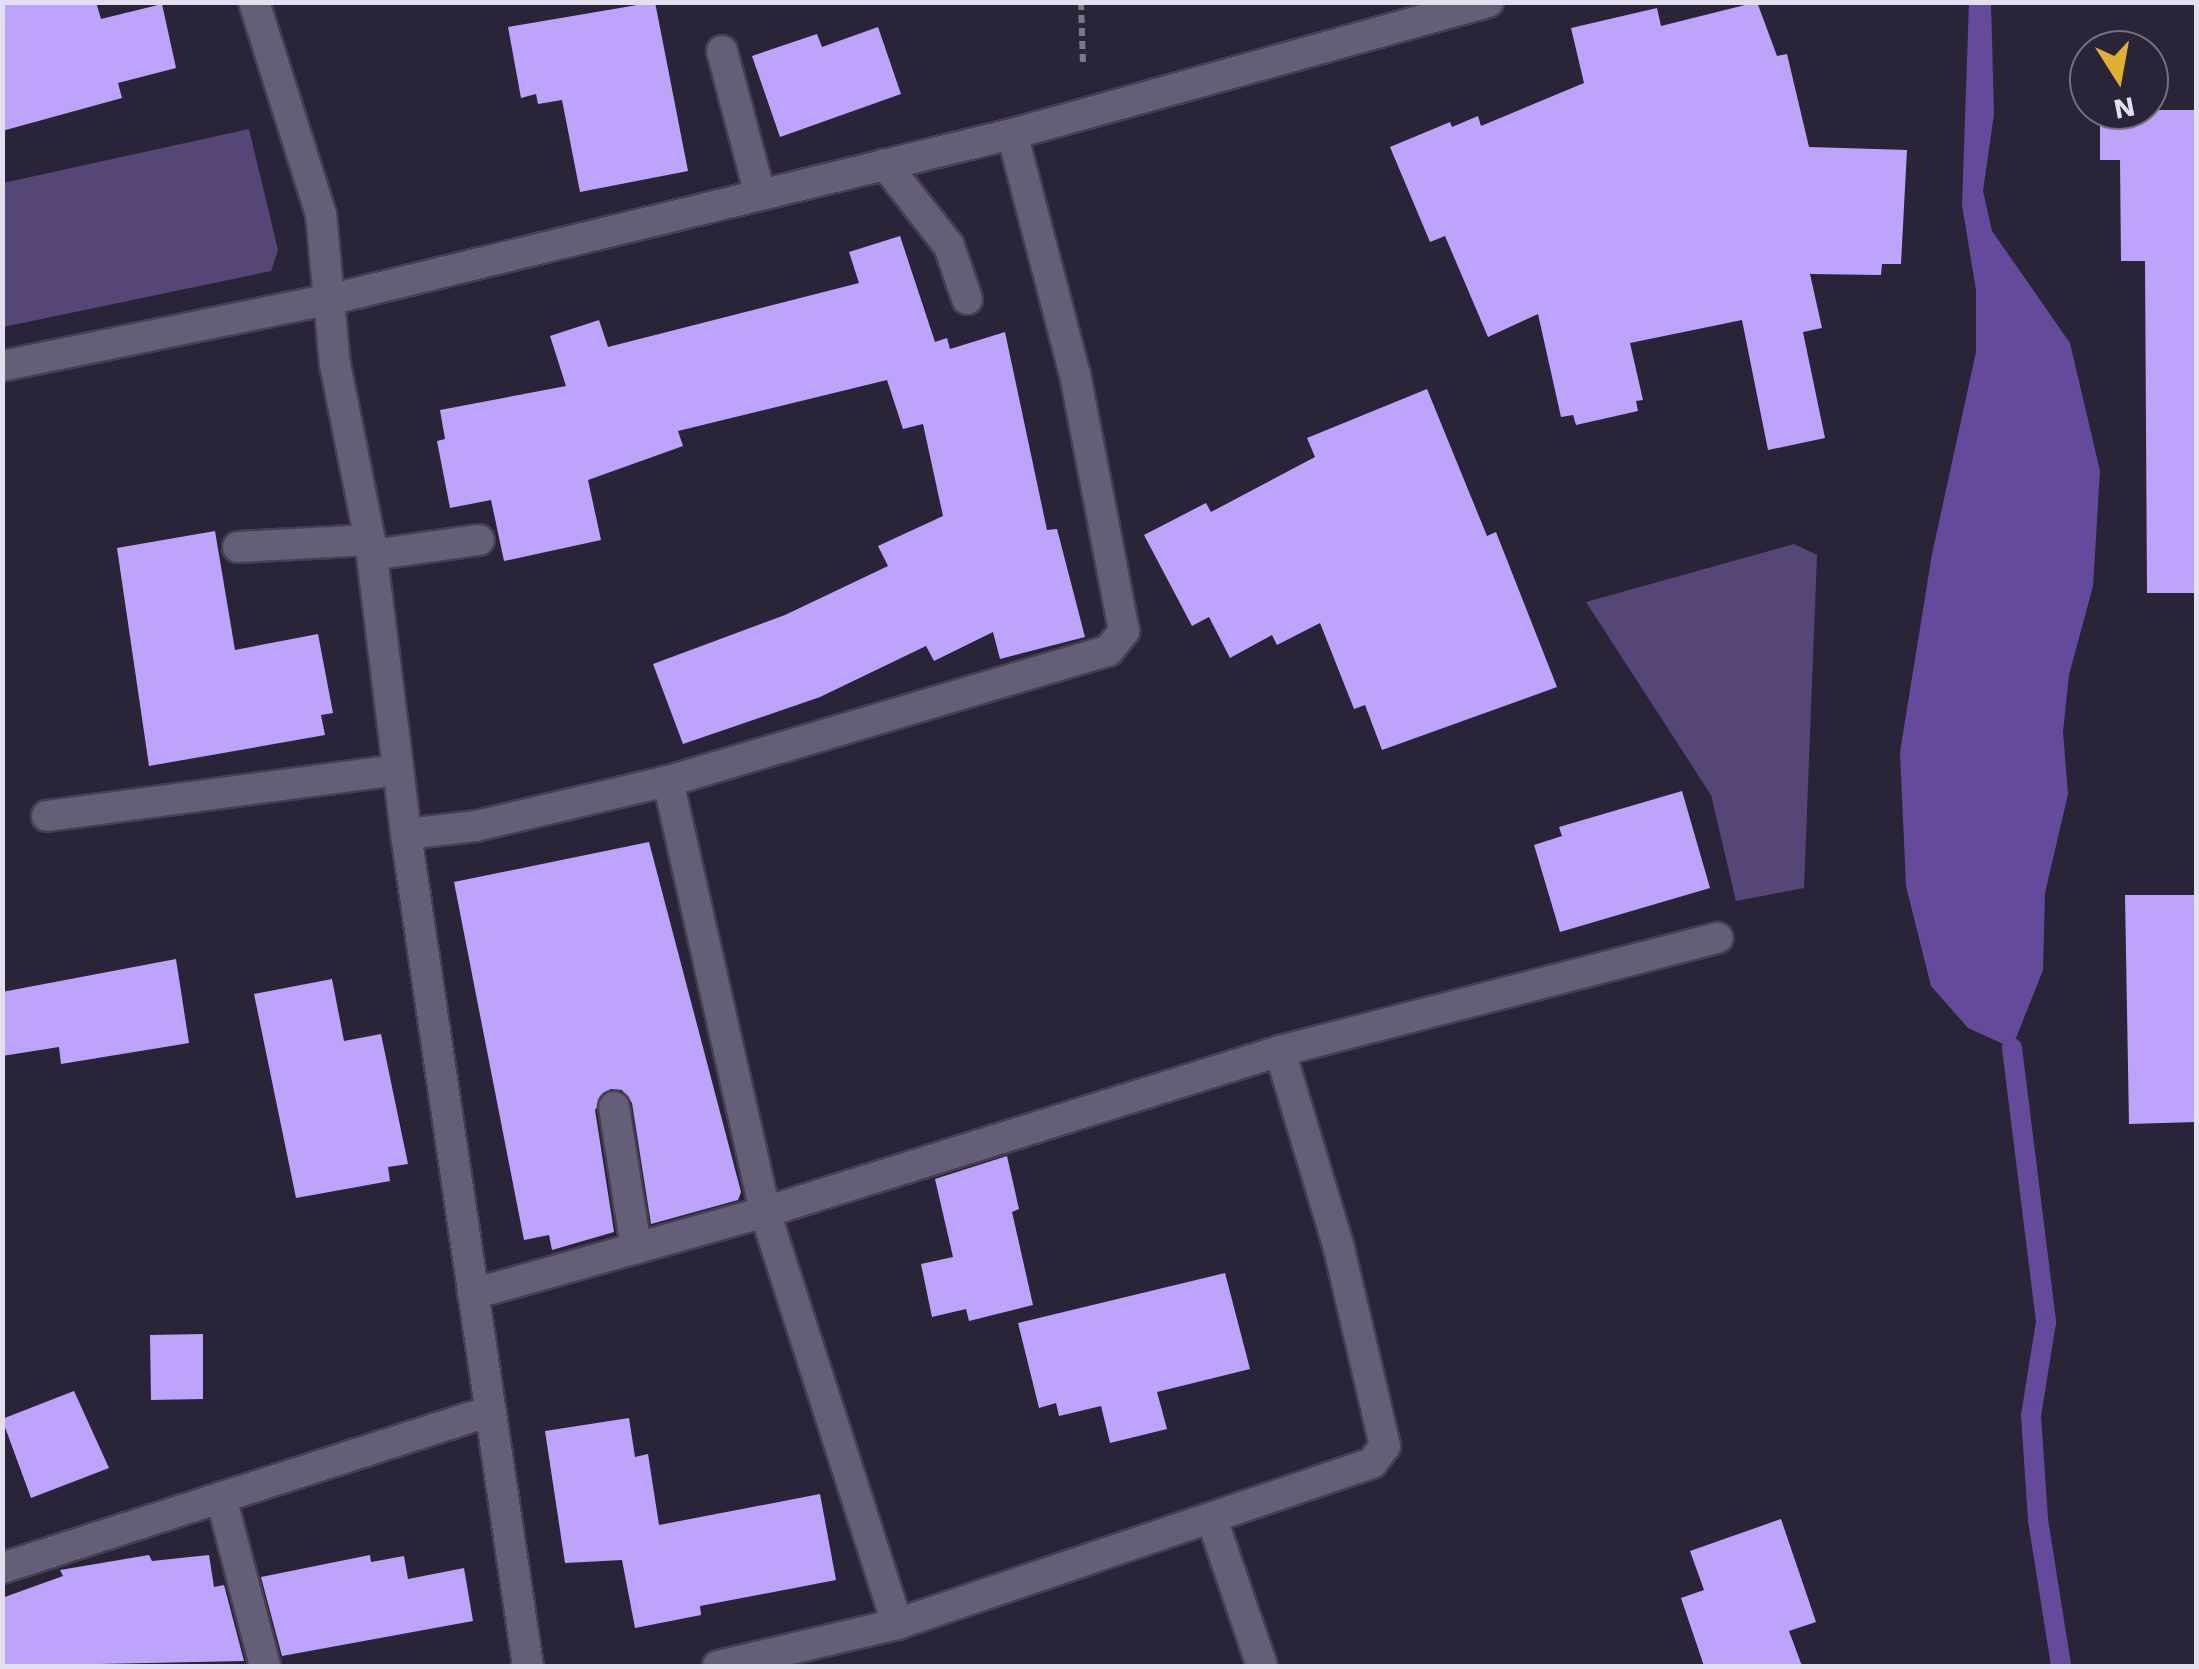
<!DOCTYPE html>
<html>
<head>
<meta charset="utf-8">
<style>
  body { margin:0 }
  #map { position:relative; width:2199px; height:1669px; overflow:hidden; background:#2a2439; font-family:"Work Sans",sans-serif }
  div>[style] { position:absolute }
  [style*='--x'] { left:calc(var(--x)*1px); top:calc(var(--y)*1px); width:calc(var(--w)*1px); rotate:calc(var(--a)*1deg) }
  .green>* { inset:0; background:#554677 }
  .water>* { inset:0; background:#654a9b }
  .stream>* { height:20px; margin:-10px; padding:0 10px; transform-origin:10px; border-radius:10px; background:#654a9b }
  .building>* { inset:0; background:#bea3fd }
  .path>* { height:6px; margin-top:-3px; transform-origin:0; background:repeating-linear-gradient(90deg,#7c7789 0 8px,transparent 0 13px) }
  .roads { filter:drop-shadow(2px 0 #453f51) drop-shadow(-2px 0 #453f51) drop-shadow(0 2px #453f51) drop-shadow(0 -2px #453f51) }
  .minor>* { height:30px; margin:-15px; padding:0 15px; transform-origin:15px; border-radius:15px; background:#645e76 }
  span { translate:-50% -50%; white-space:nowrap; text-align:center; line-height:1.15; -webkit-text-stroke:10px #2a2439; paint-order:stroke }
  .frame { position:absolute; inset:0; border:5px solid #e3dfee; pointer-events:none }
  .north { position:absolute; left:2069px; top:30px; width:100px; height:100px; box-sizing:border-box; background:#2a2439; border:2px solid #746f81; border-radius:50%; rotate:169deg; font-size:28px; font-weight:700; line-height:40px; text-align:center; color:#e3dfee }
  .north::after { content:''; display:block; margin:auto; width:35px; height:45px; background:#dfb034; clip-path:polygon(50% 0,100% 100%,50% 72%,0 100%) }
</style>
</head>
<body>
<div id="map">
  <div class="green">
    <i style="clip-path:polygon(249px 129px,278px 250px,271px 271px,3px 327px,3px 183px)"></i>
    <i style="clip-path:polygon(1794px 544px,1817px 555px,1804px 888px,1736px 901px,1711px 795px,1586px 602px)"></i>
  </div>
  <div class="water">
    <i style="clip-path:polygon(1969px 3px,1991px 3px,1994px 114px,1983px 191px,1992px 231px,2070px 343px,2100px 471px,2093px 586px,2069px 675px,2063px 732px,2068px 794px,2045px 893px,2043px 970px,2012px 1048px,1968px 1028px,1931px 986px,1906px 886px,1900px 752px,1932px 554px,1976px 352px,1976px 290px,1962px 205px)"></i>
  </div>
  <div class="stream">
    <i style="--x:2012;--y:1048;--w:276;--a:82.9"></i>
    <i style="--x:2046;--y:1322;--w:95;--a:99.1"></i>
    <i style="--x:2031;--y:1416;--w:104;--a:86.1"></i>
    <i style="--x:2038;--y:1520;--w:148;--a:81"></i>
  </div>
  <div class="building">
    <i style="clip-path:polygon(2px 2px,96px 2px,101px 19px,162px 4px,176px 68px,118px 83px,122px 98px,2px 131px)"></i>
    <i style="clip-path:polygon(655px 2px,688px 171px,580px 192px,562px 100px,538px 104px,536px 94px,521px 98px,508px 27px)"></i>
    <i style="clip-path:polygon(1757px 2px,1777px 56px,1787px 54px,1809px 147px,1907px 150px,1901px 264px,1882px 264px,1881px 275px,1810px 274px,1822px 328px,1803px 332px,1825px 438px,1768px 450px,1742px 320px,1630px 343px,1643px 400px,1636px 401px,1638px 411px,1576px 425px,1573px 415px,1561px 417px,1538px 314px,1488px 337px,1445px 236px,1430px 242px,1390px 147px,1450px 122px,1452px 127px,1478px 116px,1481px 126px,1584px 83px,1571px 28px,1657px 8px,1661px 26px)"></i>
    <i style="clip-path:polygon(878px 27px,901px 94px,780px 137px,752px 56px,817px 34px,822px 47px)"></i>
    <i style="clip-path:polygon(2100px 110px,2196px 110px,2196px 593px,2147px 593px,2145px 261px,2121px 261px,2120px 160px,2100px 160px)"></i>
    <i style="clip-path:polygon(900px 236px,935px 342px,947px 338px,950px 349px,1005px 332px,1047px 530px,1057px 529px,1085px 637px,1000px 659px,993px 632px,934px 661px,926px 646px,820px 697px,683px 744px,653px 664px,785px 615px,888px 566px,878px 546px,943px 516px,923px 424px,903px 429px,887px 380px,678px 431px,683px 446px,588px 480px,601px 540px,504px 561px,491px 500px,450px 508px,437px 441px,445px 439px,440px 410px,566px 386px,550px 336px,599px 320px,608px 347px,859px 283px,849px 252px)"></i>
    <i style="clip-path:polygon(1427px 389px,1487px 536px,1496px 532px,1557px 687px,1382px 750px,1365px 705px,1354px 709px,1320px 623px,1277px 645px,1272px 635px,1230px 658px,1209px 617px,1192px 626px,1144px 535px,1206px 503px,1211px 512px,1315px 457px,1307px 438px)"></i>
    <i style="clip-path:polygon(215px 531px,235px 650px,318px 634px,333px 713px,321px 715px,325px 735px,149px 766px,117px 548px)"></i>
    <i style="clip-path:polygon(1682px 791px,1710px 888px,1560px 932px,1534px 845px,1562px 836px,1559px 827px)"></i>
    <i style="clip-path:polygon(649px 842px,741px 1192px,738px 1200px,651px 1224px,632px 1103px,622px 1090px,610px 1089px,595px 1110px,614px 1232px,552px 1250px,549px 1235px,524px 1240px,454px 882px)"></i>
    <i style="clip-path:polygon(2125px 895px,2196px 895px,2196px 1122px,2129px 1124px)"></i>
    <i style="clip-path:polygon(176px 959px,189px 1043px,61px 1064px,59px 1047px,2px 1056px,2px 992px)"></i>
    <i style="clip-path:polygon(332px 979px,344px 1041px,381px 1034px,408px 1164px,388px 1167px,390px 1181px,296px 1198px,254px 994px)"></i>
    <i style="clip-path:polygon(1007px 1156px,1019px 1209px,1012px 1212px,1033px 1305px,969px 1321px,966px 1309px,932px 1317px,921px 1264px,953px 1257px,935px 1179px)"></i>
    <i style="clip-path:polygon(1225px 1273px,1250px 1369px,1157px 1392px,1167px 1429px,1110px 1443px,1101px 1406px,1059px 1416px,1056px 1403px,1039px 1408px,1018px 1323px)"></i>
    <i style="clip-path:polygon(203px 1334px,203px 1399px,151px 1400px,150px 1335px)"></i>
    <i style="clip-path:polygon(74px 1391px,109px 1468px,31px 1498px,2px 1419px)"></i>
    <i style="clip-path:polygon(629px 1418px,635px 1457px,648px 1454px,659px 1525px,820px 1494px,836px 1580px,700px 1606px,701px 1615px,635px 1628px,622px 1560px,565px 1563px,545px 1431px)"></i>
    <i style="clip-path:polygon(1781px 1519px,1816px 1622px,1789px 1631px,1802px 1666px,1704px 1666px,1681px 1598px,1704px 1590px,1690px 1551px)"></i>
    <i style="clip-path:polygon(149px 1555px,152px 1561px,209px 1555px,214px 1587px,224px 1585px,244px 1661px,2px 1666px,2px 1598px,63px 1576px,60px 1570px)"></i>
    <i style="clip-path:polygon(370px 1555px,371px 1562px,404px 1556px,408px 1579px,464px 1568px,473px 1621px,282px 1656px,261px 1577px)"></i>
  </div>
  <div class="path">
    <i style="--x:1081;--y:2;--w:63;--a:88.2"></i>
  </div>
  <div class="roads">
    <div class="minor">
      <i style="--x:254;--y:2;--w:222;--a:72.5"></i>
      <i style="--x:321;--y:214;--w:151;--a:84.7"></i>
      <i style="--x:335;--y:364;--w:179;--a:78.8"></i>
      <i style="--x:370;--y:540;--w:296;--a:83"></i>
      <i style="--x:406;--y:834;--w:841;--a:81.66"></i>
      <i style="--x:722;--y:51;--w:149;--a:75.2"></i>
      <i style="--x:885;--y:164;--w:104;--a:52"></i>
      <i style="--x:949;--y:246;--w:56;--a:71.2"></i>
      <i style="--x:2;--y:366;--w:337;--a:-11.5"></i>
      <i style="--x:332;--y:299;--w:700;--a:-13.64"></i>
      <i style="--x:1012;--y:134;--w:494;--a:-15.5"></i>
      <i style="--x:238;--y:547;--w:132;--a:-3"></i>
      <i style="--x:372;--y:555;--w:108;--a:-8"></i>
      <i style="--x:668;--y:781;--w:442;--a:77.3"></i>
      <i style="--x:765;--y:1212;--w:433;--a:72.2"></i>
      <i style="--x:47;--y:816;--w:354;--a:-7.5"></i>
      <i style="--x:406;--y:834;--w:70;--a:-6.5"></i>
      <i style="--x:476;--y:826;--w:197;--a:-13.2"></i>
      <i style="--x:668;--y:781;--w:459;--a:-16.5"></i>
      <i style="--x:1108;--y:651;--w:26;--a:-51"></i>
      <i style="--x:1124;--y:631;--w:261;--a:-100.8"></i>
      <i style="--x:1075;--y:375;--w:249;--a:-104.6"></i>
      <i style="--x:614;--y:1107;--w:143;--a:81.1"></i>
      <i style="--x:473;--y:1294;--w:303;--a:-15.7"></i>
      <i style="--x:765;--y:1212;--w:540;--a:-17.36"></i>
      <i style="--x:221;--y:1497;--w:175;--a:75.4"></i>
      <i style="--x:1212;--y:1519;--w:155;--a:71.2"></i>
      <i style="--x:2;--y:1568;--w:509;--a:-17.83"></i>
      <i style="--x:718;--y:1666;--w:184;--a:-13.2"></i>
      <i style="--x:897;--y:1624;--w:502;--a:-18.72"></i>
      <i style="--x:1372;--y:1463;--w:21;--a:-53"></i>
      <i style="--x:1385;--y:1446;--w:203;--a:-103.1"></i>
      <i style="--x:1339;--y:1248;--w:206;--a:-106.7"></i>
      <i style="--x:1280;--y:1051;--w:452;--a:-14.5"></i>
    </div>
  </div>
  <div class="frame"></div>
  <div class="north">N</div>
</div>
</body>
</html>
